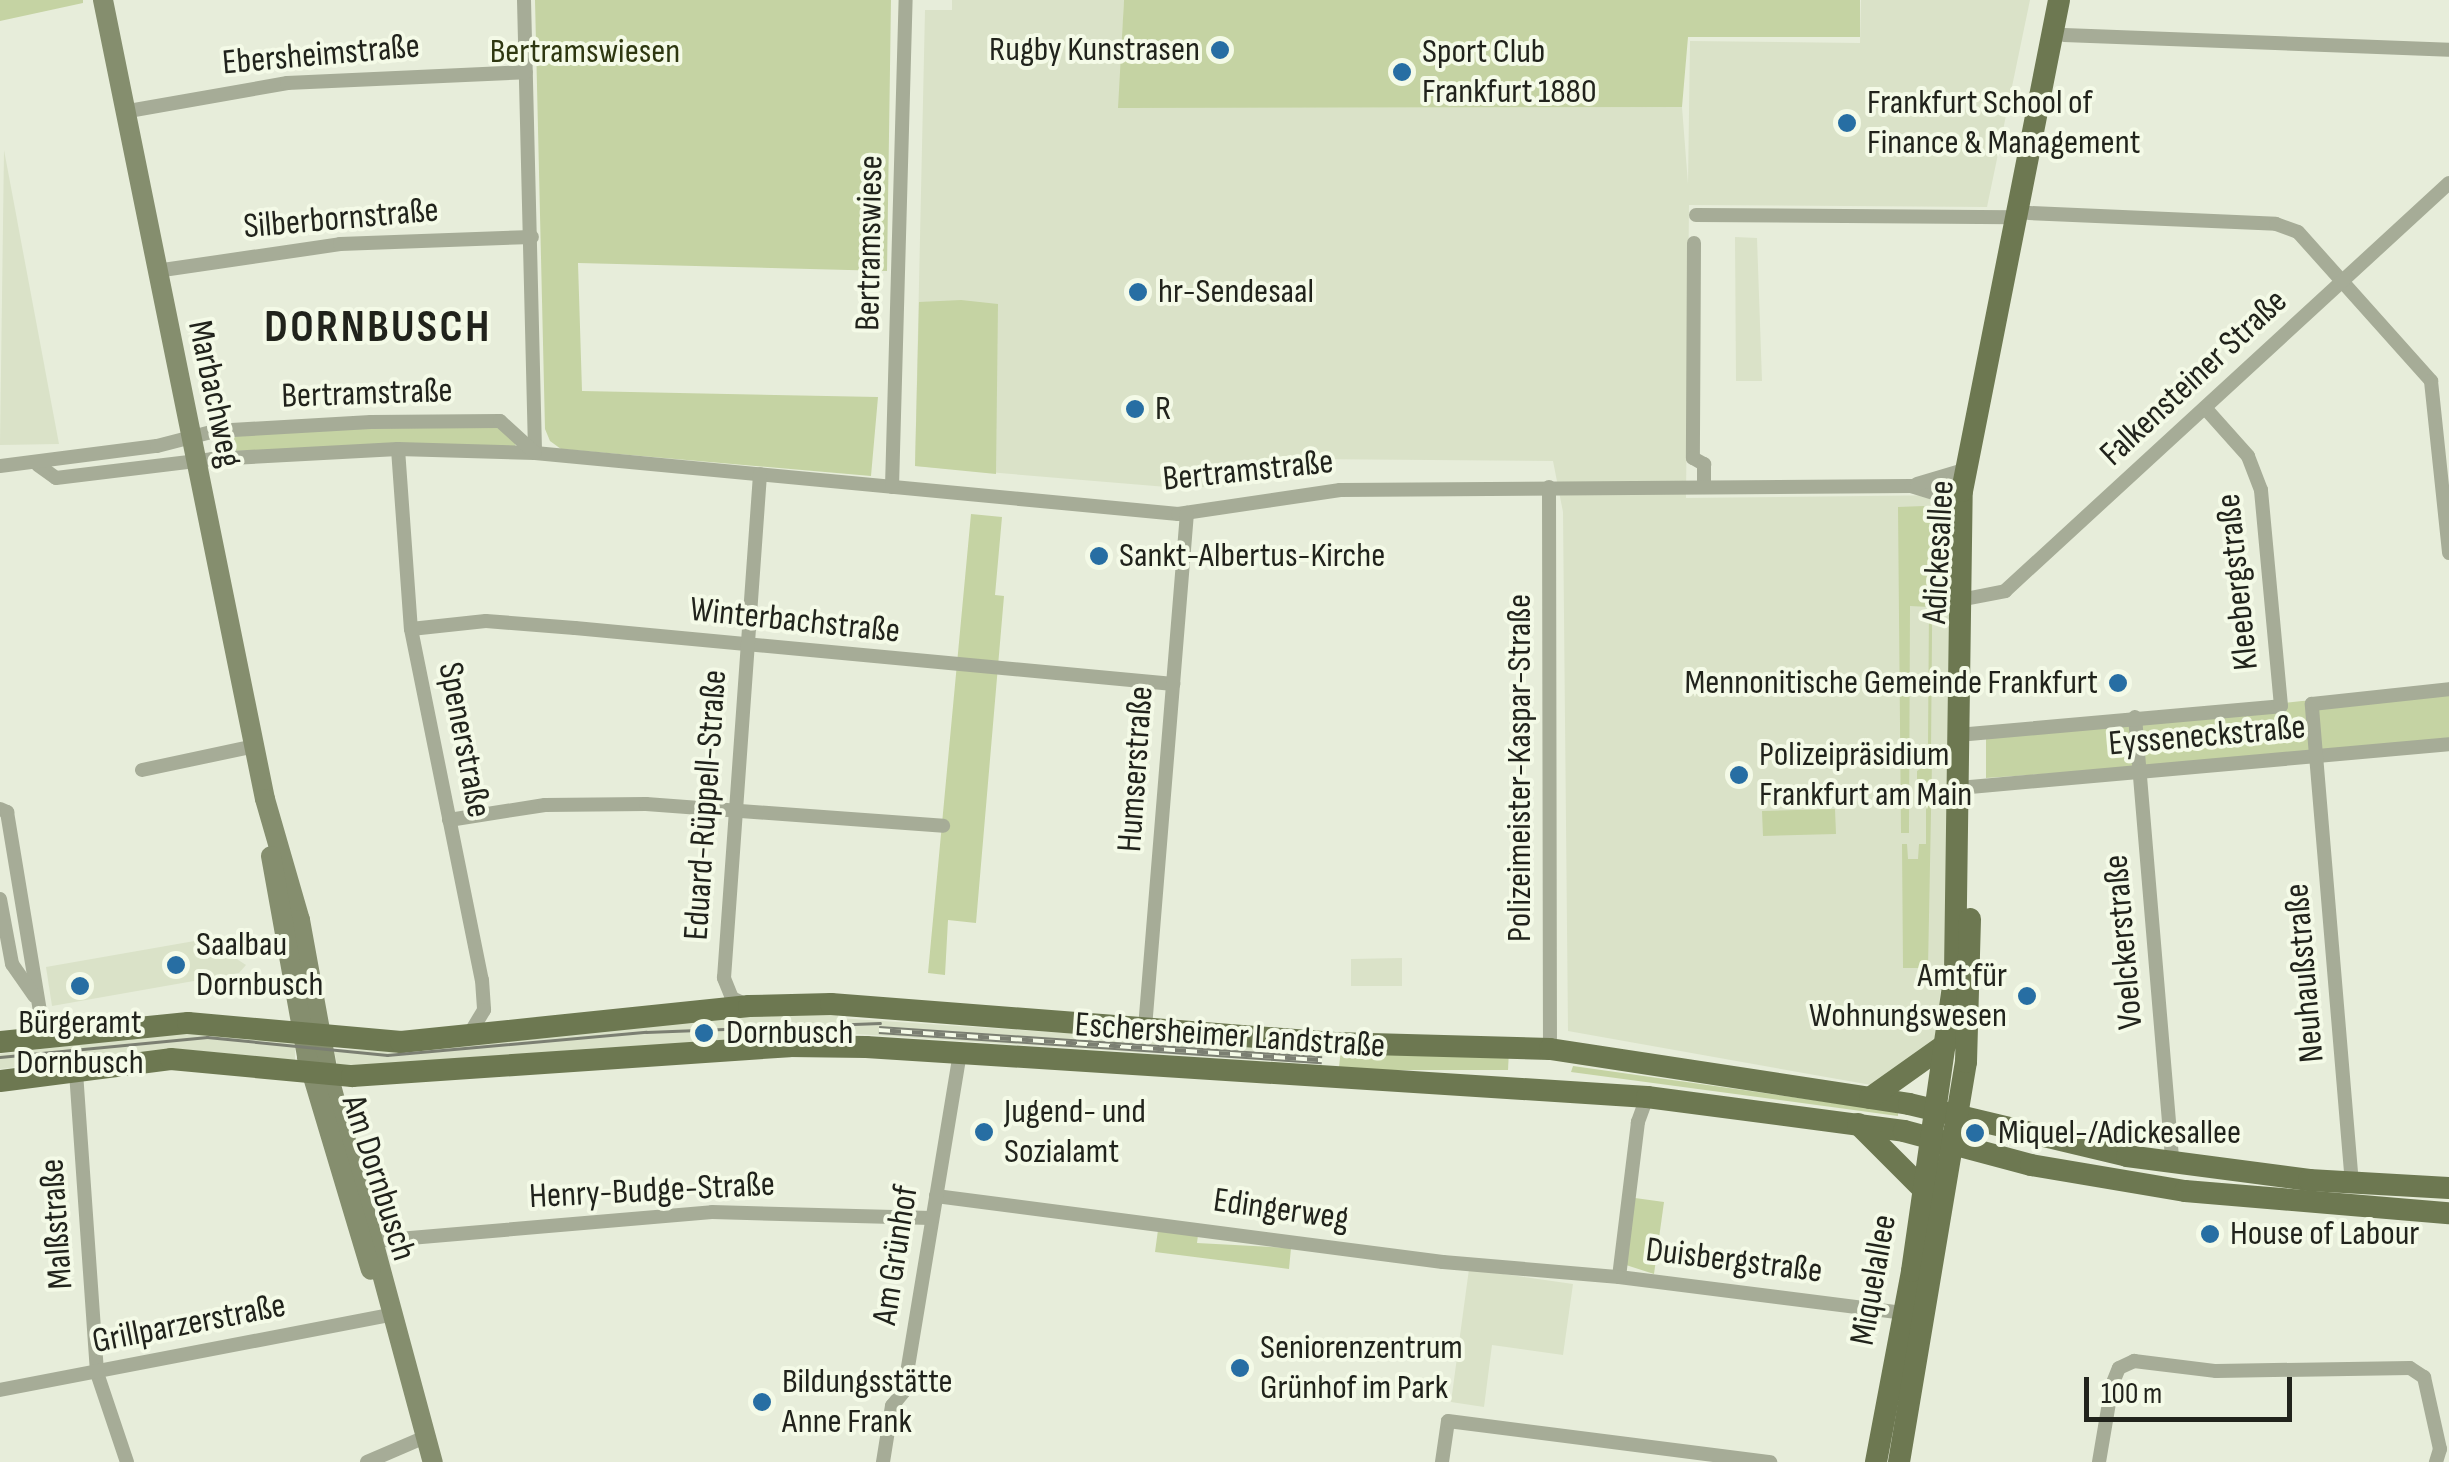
<!DOCTYPE html>
<html>
<head>
<meta charset="utf-8">
<style>
  body { margin:0 }
  #map { position:relative; width:2449px; height:1462px; overflow:hidden; background:#e7edda; font-family:"Sofia Sans Condensed",sans-serif }
  div>[style] { position:absolute }
  [style*='--x'] { left:calc(var(--x)*1px); top:calc(var(--y)*1px); width:calc(var(--w)*1px); rotate:calc(var(--a)*1deg) }
  .built>* { inset:0; background:#dae2c8 }
  .green>* { inset:0; background:#c5d3a3 }
  .minor>* { height:14px; margin:-7px; padding:0 7px; transform-origin:7px; border-radius:7px; background:#a6ac97 }
  .secondary>* { height:20px; margin:-10px; padding:0 10px; transform-origin:10px; border-radius:10px; background:#858e6e }
  .primary>* { height:22px; margin:-11px; padding:0 11px; transform-origin:11px; border-radius:11px; background:#6d7851 }
  .tram>* { height:2.5px; margin:-1.25px; padding:0 1.25px; transform-origin:1.25px; border-radius:1.25px; background:#7b7f72 }
  .rail>* { height:8px; margin-top:-4px; transform-origin:0; background:repeating-linear-gradient(90deg,#f4fae7 0 11px,#7b7f72 0 22px); box-sizing:border-box; border-block:2px solid #7b7f72 }
  .dots>* { width:28px; height:28px; translate:-50% -50%; box-sizing:border-box; border:5px solid #f4fae7; border-radius:50% }
  span { translate:-50% -50%; white-space:nowrap; text-align:center; line-height:1.15; -webkit-text-stroke:8px #f4fae7; paint-order:stroke }
  .poi-label { font-size:35px; color:#21231c }
  .right { translate:-100% -50%; text-align:right }
  .left { translate:0 -50%; text-align:left }
  .park-label { font-size:35px; color:#2e3710 }
  .street-label { font-size:35px; color:#21231c }
  .district-label { font-size:45px; color:#21231c; font-weight:700; letter-spacing:2.5px }
  .scale { position:absolute; left:2084px; top:1377px; width:208px; height:45px; box-sizing:border-box; border:5px solid #21231c; border-top:0; padding-left:12px; font-size:30px; line-height:35px; white-space:nowrap; color:#21231c; -webkit-text-stroke:8px #f4fae7; paint-order:stroke }
</style>
</head>
<body>
<div id="map">
  <div class="built">
    <i style="clip-path:polygon(952px 0,1124px 0,1119px 108px,1682px 107px,1688px 184px,1690px 41px,1860px 43px,1861px 0,2030px 0,1987px 207px,1689px 205px,1686px 498px,1955px 495px,1947px 936px,1935px 1039px,1877px 1086px,1568px 1031px,1563px 512px,1553px 461px,1305px 459px,1228px 486px,1179px 488px,915px 466px,925px 10px,952px 10px)"></i>
    <i style="clip-path:polygon(4px 150px,59px 444px,0 445px)"></i>
    <i style="clip-path:polygon(1735px 237px,1757px 238px,1762px 381px,1736px 381px)"></i>
    <i style="clip-path:polygon(206px 939px,246px 965px,239px 973px,52px 1006px,46px 967px)"></i>
    <i style="clip-path:polygon(1402px 958px,1402px 986px,1351px 986px,1351px 959px)"></i>
    <i style="clip-path:polygon(838px 1012px,838px 1018px,1323px 1050px,1321px 1064px,856px 1034px,855px 1040px,595px 1048px,388px 1067px,337px 1064px,334px 1049px,390px 1051px,704px 1018px)"></i>
    <i style="clip-path:polygon(176px 1033px,295px 1038px,295px 1060px,178px 1049px,0 1069px,0 1054px)"></i>
    <i style="clip-path:polygon(1469px 1269px,1573px 1284px,1563px 1355px,1492px 1345px,1484px 1407px,1451px 1402px)"></i>
  </div>
  <div class="green">
    <i style="clip-path:polygon(0 0,83px 0,83px 3px,0 21px)"></i>
    <i style="clip-path:polygon(535px 0,891px 0,887px 271px,578px 263px,582px 391px,878px 397px,871px 476px,561px 449px,550px 441px,545px 429px)"></i>
    <i style="clip-path:polygon(1124px 0,1860px 0,1860px 37px,1688px 37px,1682px 107px,1118px 108px)"></i>
    <i style="clip-path:polygon(961px 300px,998px 304px,996px 474px,915px 466px,919px 302px)"></i>
    <i style="clip-path:polygon(374px 426px,504px 426px,516px 440px,515px 448px,218px 451px,213px 437px)"></i>
    <i style="clip-path:polygon(1924px 506px,1933px 518px,1931px 752px,1921px 745px,1928px 744px,1929px 607px,1910px 606px,1909px 833px,1901px 833px,1898px 507px)"></i>
    <i style="clip-path:polygon(971px 514px,1002px 517px,995px 595px,1004px 596px,976px 923px,948px 920px,945px 975px,928px 973px)"></i>
    <i style="clip-path:polygon(2449px 693px,2449px 746px,1986px 778px,1986px 738px,2302px 701px)"></i>
    <i style="clip-path:polygon(1932px 761px,1928px 968px,1903px 968px,1902px 844px,1907px 844px,1908px 859px,1918px 859px,1919px 844px,1926px 844px,1926px 792px,1917px 791px,1917px 771px)"></i>
    <i style="clip-path:polygon(1835px 809px,1836px 834px,1763px 836px,1762px 811px)"></i>
    <i style="clip-path:polygon(1341px 1050px,1509px 1051px,1508px 1070px,1381px 1070px,1339px 1067px)"></i>
    <i style="clip-path:polygon(1573px 1066px,1898px 1112px,1898px 1116px,1571px 1072px)"></i>
    <i style="clip-path:polygon(1635px 1198px,1664px 1202px,1654px 1274px,1626px 1265px)"></i>
    <i style="clip-path:polygon(1158px 1230px,1198px 1235px,1197px 1243px,1291px 1248px,1289px 1269px,1155px 1252px)"></i>
  </div>
  <div class="minor">
    <i style="--x:524;--y:0;--w:453;--a:88.6"></i>
    <i style="--x:2064;--y:35;--w:385;--a:2.2"></i>
    <i style="--x:123;--y:112;--w:167;--a:-10"></i>
    <i style="--x:287;--y:83;--w:239;--a:-2.6"></i>
    <i style="--x:2029;--y:213;--w:247;--a:2.5"></i>
    <i style="--x:2276;--y:224;--w:23;--a:20"></i>
    <i style="--x:2298;--y:232;--w:200;--a:48.2"></i>
    <i style="--x:2431;--y:381;--w:173;--a:84"></i>
    <i style="--x:1696;--y:215;--w:317;--a:0.4"></i>
    <i style="--x:1694;--y:243;--w:215;--a:90.3"></i>
    <i style="--x:1693;--y:458;--w:13;--a:29"></i>
    <i style="--x:1704;--y:464;--w:23;--a:90"></i>
    <i style="--x:156;--y:271;--w:186;--a:-8.3"></i>
    <i style="--x:340;--y:244;--w:192;--a:-2.1"></i>
    <i style="--x:398;--y:449;--w:180;--a:85.9"></i>
    <i style="--x:411;--y:629;--w:358;--a:78.6"></i>
    <i style="--x:482;--y:980;--w:30;--a:86"></i>
    <i style="--x:484;--y:1010;--w:29;--a:121"></i>
    <i style="--x:38;--y:465;--w:22;--a:36"></i>
    <i style="--x:56;--y:478;--w:157;--a:-6.9"></i>
    <i style="--x:212;--y:459;--w:186;--a:-3.1"></i>
    <i style="--x:398;--y:449;--w:137;--a:1.7"></i>
    <i style="--x:535;--y:453;--w:646;--a:5.42"></i>
    <i style="--x:1178;--y:514;--w:164;--a:-8.4"></i>
    <i style="--x:1340;--y:490;--w:571;--a:-0.4"></i>
    <i style="--x:1911;--y:486;--w:28;--a:17"></i>
    <i style="--x:1938;--y:494;--w:32;--a:49"></i>
    <i style="--x:0;--y:466;--w:158;--a:-7.3"></i>
    <i style="--x:157;--y:446;--w:60;--a:-14.5"></i>
    <i style="--x:215;--y:431;--w:156;--a:-3.3"></i>
    <i style="--x:371;--y:422;--w:129;--a:-0.4"></i>
    <i style="--x:500;--y:421;--w:47;--a:42.4"></i>
    <i style="--x:1917;--y:484;--w:49;--a:-16.6"></i>
    <i style="--x:892;--y:487;--w:487;--a:-88.4"></i>
    <i style="--x:1549;--y:487;--w:562;--a:89.9"></i>
    <i style="--x:1970;--y:598;--w:36;--a:-11"></i>
    <i style="--x:2005;--y:591;--w:603;--a:-42.58"></i>
    <i style="--x:411;--y:629;--w:75;--a:-6.1"></i>
    <i style="--x:486;--y:621;--w:89;--a:4.5"></i>
    <i style="--x:575;--y:628;--w:601;--a:5.35"></i>
    <i style="--x:2135;--y:717;--w:447;--a:85.2"></i>
    <i style="--x:1969;--y:734;--w:313;--a:-5.1"></i>
    <i style="--x:2281;--y:706;--w:217;--a:-95.3"></i>
    <i style="--x:2261;--y:490;--w:36;--a:-111"></i>
    <i style="--x:2248;--y:456;--w:63;--a:-131.8"></i>
    <i style="--x:142;--y:770;--w:116;--a:-12"></i>
    <i style="--x:1970;--y:787;--w:481;--a:-5.1"></i>
    <i style="--x:0;--y:809;--w:8;--a:23"></i>
    <i style="--x:7;--y:812;--w:227;--a:80.6"></i>
    <i style="--x:449;--y:820;--w:97;--a:-8.9"></i>
    <i style="--x:545;--y:805;--w:101;--a:-0.6"></i>
    <i style="--x:646;--y:804;--w:298;--a:4.2"></i>
    <i style="--x:0;--y:899;--w:66;--a:79.5"></i>
    <i style="--x:12;--y:964;--w:39;--a:55"></i>
    <i style="--x:747;--y:1005;--w:17;--a:-155"></i>
    <i style="--x:732;--y:998;--w:22;--a:-112"></i>
    <i style="--x:724;--y:978;--w:505;--a:-85.91"></i>
    <i style="--x:1145;--y:1028;--w:517;--a:-85.34"></i>
    <i style="--x:76;--y:1072;--w:302;--a:86"></i>
    <i style="--x:97;--y:1373;--w:94;--a:71.4"></i>
    <i style="--x:1647;--y:1097;--w:27;--a:110"></i>
    <i style="--x:1638;--y:1122;--w:156;--a:97"></i>
    <i style="--x:1619;--y:1277;--w:288;--a:7.2"></i>
    <i style="--x:2352;--y:1184;--w:482;--a:-94.8"></i>
    <i style="--x:2312;--y:704;--w:138;--a:-6.2"></i>
    <i style="--x:936;--y:1196;--w:511;--a:7.42"></i>
    <i style="--x:1443;--y:1262;--w:177;--a:4.9"></i>
    <i style="--x:375;--y:1241;--w:338;--a:-4.9"></i>
    <i style="--x:712;--y:1212;--w:219;--a:1.6"></i>
    <i style="--x:0;--y:1390;--w:396;--a:-10.9"></i>
    <i style="--x:367;--y:1462;--w:63;--a:-23.3"></i>
    <i style="--x:883;--y:1462;--w:57;--a:-80.9"></i>
    <i style="--x:892;--y:1406;--w:19;--a:-51"></i>
    <i style="--x:904;--y:1391;--w:343;--a:-80.6"></i>
    <i style="--x:1442;--y:1462;--w:41;--a:-81.7"></i>
    <i style="--x:1448;--y:1421;--w:325;--a:7.3"></i>
    <i style="--x:2099;--y:1462;--w:78;--a:-80.4"></i>
    <i style="--x:2112;--y:1385;--w:18;--a:-68"></i>
    <i style="--x:2119;--y:1368;--w:17;--a:-25"></i>
    <i style="--x:2134;--y:1361;--w:83;--a:7"></i>
    <i style="--x:2216;--y:1371;--w:194;--a:-0.9"></i>
    <i style="--x:2410;--y:1368;--w:17;--a:33"></i>
    <i style="--x:2424;--y:1377;--w:74;--a:77.5"></i>
    <i style="--x:2440;--y:1449;--w:14;--a:107"></i>
  </div>
  <div class="secondary">
    <i style="--x:103;--y:0;--w:815;--a:78.54"></i>
    <i style="--x:265;--y:799;--w:126;--a:73.9"></i>
    <i style="--x:300;--y:920;--w:157;--a:79.7"></i>
    <i style="--x:328;--y:1074;--w:402;--a:74.9"></i>
    <i style="--x:271;--y:856;--w:204;--a:79.8"></i>
    <i style="--x:307;--y:1057;--w:222;--a:73.3"></i>
  </div>
  <div class="primary">
    <i style="--x:0;--y:1042;--w:189;--a:-5.8"></i>
    <i style="--x:188;--y:1023;--w:214;--a:5.1"></i>
    <i style="--x:401;--y:1042;--w:350;--a:-5.9"></i>
    <i style="--x:749;--y:1006;--w:82;--a:-1.4"></i>
    <i style="--x:831;--y:1004;--w:505;--a:4.43"></i>
    <i style="--x:1334;--y:1043;--w:216;--a:1.6"></i>
    <i style="--x:1550;--y:1049;--w:363;--a:8.7"></i>
    <i style="--x:1909;--y:1104;--w:224;--a:13.4"></i>
    <i style="--x:2127;--y:1156;--w:184;--a:7.5"></i>
    <i style="--x:2309;--y:1180;--w:140;--a:3.3"></i>
    <i style="--x:0;--y:1081;--w:172;--a:-7.3"></i>
    <i style="--x:171;--y:1059;--w:182;--a:5.4"></i>
    <i style="--x:352;--y:1076;--w:438;--a:-3.9"></i>
    <i style="--x:789;--y:1046;--w:77;--a:0.7"></i>
    <i style="--x:866;--y:1047;--w:783;--a:3.66"></i>
    <i style="--x:1647;--y:1097;--w:259;--a:7.5"></i>
    <i style="--x:1904;--y:1131;--w:131;--a:15"></i>
    <i style="--x:2031;--y:1165;--w:156;--a:9.6"></i>
    <i style="--x:2185;--y:1191;--w:265;--a:4.8"></i>
    <i style="--x:1870;--y:1098;--w:93;--a:-35.4"></i>
    <i style="--x:1858;--y:1124;--w:95;--a:45"></i>
    <i style="--x:1876;--y:1462;--w:194;--a:-79.3"></i>
    <i style="--x:1912;--y:1271;--w:302;--a:-81.8"></i>
    <i style="--x:1955;--y:972;--w:481;--a:-89.2"></i>
    <i style="--x:1962;--y:491;--w:500;--a:-78.82"></i>
    <i style="--x:1899;--y:1462;--w:406;--a:-80.5"></i>
    <i style="--x:1966;--y:1062;--w:143;--a:-88.4"></i>
  </div>
  <div class="tram">
    <i style="--x:0;--y:1057;--w:208;--a:-5.5"></i>
    <i style="--x:207;--y:1037;--w:181;--a:5.7"></i>
    <i style="--x:387;--y:1055;--w:260;--a:-5.1"></i>
    <i style="--x:646;--y:1032;--w:234;--a:-2.2"></i>
  </div>
  <div class="rail">
    <i style="--x:879;--y:1030;--w:444;--a:3.9"></i>
  </div>
  <div class="dots">
    <i style="left:1220px;top:50px;background:#276ea3"></i>
    <i style="left:1402px;top:72px;background:#276ea3"></i>
    <i style="left:1847px;top:123px;background:#276ea3"></i>
    <i style="left:1138px;top:292px;background:#276ea3"></i>
    <i style="left:1135px;top:409px;background:#276ea3"></i>
    <i style="left:1099px;top:556px;background:#276ea3"></i>
    <i style="left:2118px;top:683px;background:#276ea3"></i>
    <i style="left:1739px;top:775px;background:#276ea3"></i>
    <i style="left:176px;top:965px;background:#276ea3"></i>
    <i style="left:80px;top:986px;background:#276ea3"></i>
    <i style="left:2027px;top:996px;background:#276ea3"></i>
    <i style="left:704px;top:1033px;background:#276ea3"></i>
    <i style="left:984px;top:1132px;background:#276ea3"></i>
    <i style="left:1975px;top:1133px;background:#276ea3"></i>
    <i style="left:2210px;top:1234px;background:#276ea3"></i>
    <i style="left:1240px;top:1368px;background:#276ea3"></i>
    <i style="left:762px;top:1402px;background:#276ea3"></i>
  </div>
  <div class="poi-label">
    <span class="right" style="left:1200px;top:50px">Rugby Kunstrasen</span>
    <span class="left" style="left:1422px;top:72px">Sport Club<br>Frankfurt 1880</span>
    <span class="left" style="left:1867px;top:123px">Frankfurt School of<br>Finance &amp; Management</span>
    <span class="left" style="left:1158px;top:292px">hr-Sendesaal</span>
    <span class="left" style="left:1155px;top:409px">R</span>
    <span class="left" style="left:1119px;top:556px">Sankt-Albertus-Kirche</span>
    <span class="right" style="left:2098px;top:683px">Mennonitische Gemeinde Frankfurt</span>
    <span class="left" style="left:1759px;top:775px">Polizeipräsidium<br>Frankfurt am Main</span>
    <span class="left" style="left:196px;top:965px">Saalbau<br>Dornbusch</span>
    <span class="right" style="left:2007px;top:996px">Amt für<br>Wohnungswesen</span>
    <span style="left:80px;top:1043px">Bürgeramt<br>Dornbusch</span>
    <span class="left" style="left:726px;top:1033px">Dornbusch</span>
    <span class="left" style="left:1004px;top:1132px">Jugend- und<br>Sozialamt</span>
    <span class="left" style="left:1998px;top:1133px">Miquel-/Adickesallee</span>
    <span class="left" style="left:2230px;top:1234px">House of Labour</span>
    <span class="left" style="left:1260px;top:1368px">Seniorenzentrum<br>Grünhof im Park</span>
    <span class="left" style="left:782px;top:1402px">Bildungsstätte<br>Anne Frank</span>
  </div>
  <div class="park-label">
    <span style="left:585px;top:52px">Bertramswiesen</span>
  </div>
  <div class="street-label">
    <span style="left:321px;top:55px;rotate:-5deg">Ebersheimstraße</span>
    <span style="left:341px;top:219px;rotate:-5deg">Silberbornstraße</span>
    <span style="left:870px;top:243px;rotate:-89deg">Bertramswiese</span>
    <span style="left:2194px;top:378px;rotate:-43deg">Falkensteiner Straße</span>
    <span style="left:214px;top:394px;rotate:78deg">Marbachweg</span>
    <span style="left:367px;top:394px;rotate:-2deg">Bertramstraße</span>
    <span style="left:1248px;top:471px;rotate:-6deg">Bertramstraße</span>
    <span style="left:1939px;top:552px;rotate:-87deg">Adickesallee</span>
    <span style="left:2238px;top:582px;rotate:-96deg">Kleebergstraße</span>
    <span style="left:795px;top:621px;rotate:6deg">Winterbachstraße</span>
    <span style="left:2207px;top:736px;rotate:-5deg">Eysseneckstraße</span>
    <span style="left:464px;top:740px;rotate:79deg">Spenerstraße</span>
    <span style="left:1520px;top:768px;rotate:-90deg">Polizeimeister-Kaspar-Straße</span>
    <span style="left:1136px;top:769px;rotate:-86deg">Humserstraße</span>
    <span style="left:706px;top:805px;rotate:-86deg">Eduard-Rüppell-Straße</span>
    <span style="left:2124px;top:942px;rotate:-95deg">Voelckerstraße</span>
    <span style="left:2305px;top:973px;rotate:-95deg">Neuhaußstraße</span>
    <span style="left:1230px;top:1036px;rotate:4deg">Eschersheimer Landstraße</span>
    <span style="left:378px;top:1178px;rotate:72deg">Am Dornbusch</span>
    <span style="left:652px;top:1191px;rotate:-3deg">Henry-Budge-Straße</span>
    <span style="left:1281px;top:1210px;rotate:8deg">Edingerweg</span>
    <span style="left:57px;top:1224px;rotate:-94deg">Malßstraße</span>
    <span style="left:896px;top:1255px;rotate:-81deg">Am Grünhof</span>
    <span style="left:1734px;top:1261px;rotate:7deg">Duisbergstraße</span>
    <span style="left:1874px;top:1280px;rotate:-80deg">Miquelallee</span>
    <span style="left:189px;top:1324px;rotate:-11deg">Grillparzerstraße</span>
  </div>
  <div class="district-label">
    <span style="left:378px;top:328px">DORNBUSCH</span>
  </div>
  <div class="scale">100 m</div>
</div>
</body>
</html>
